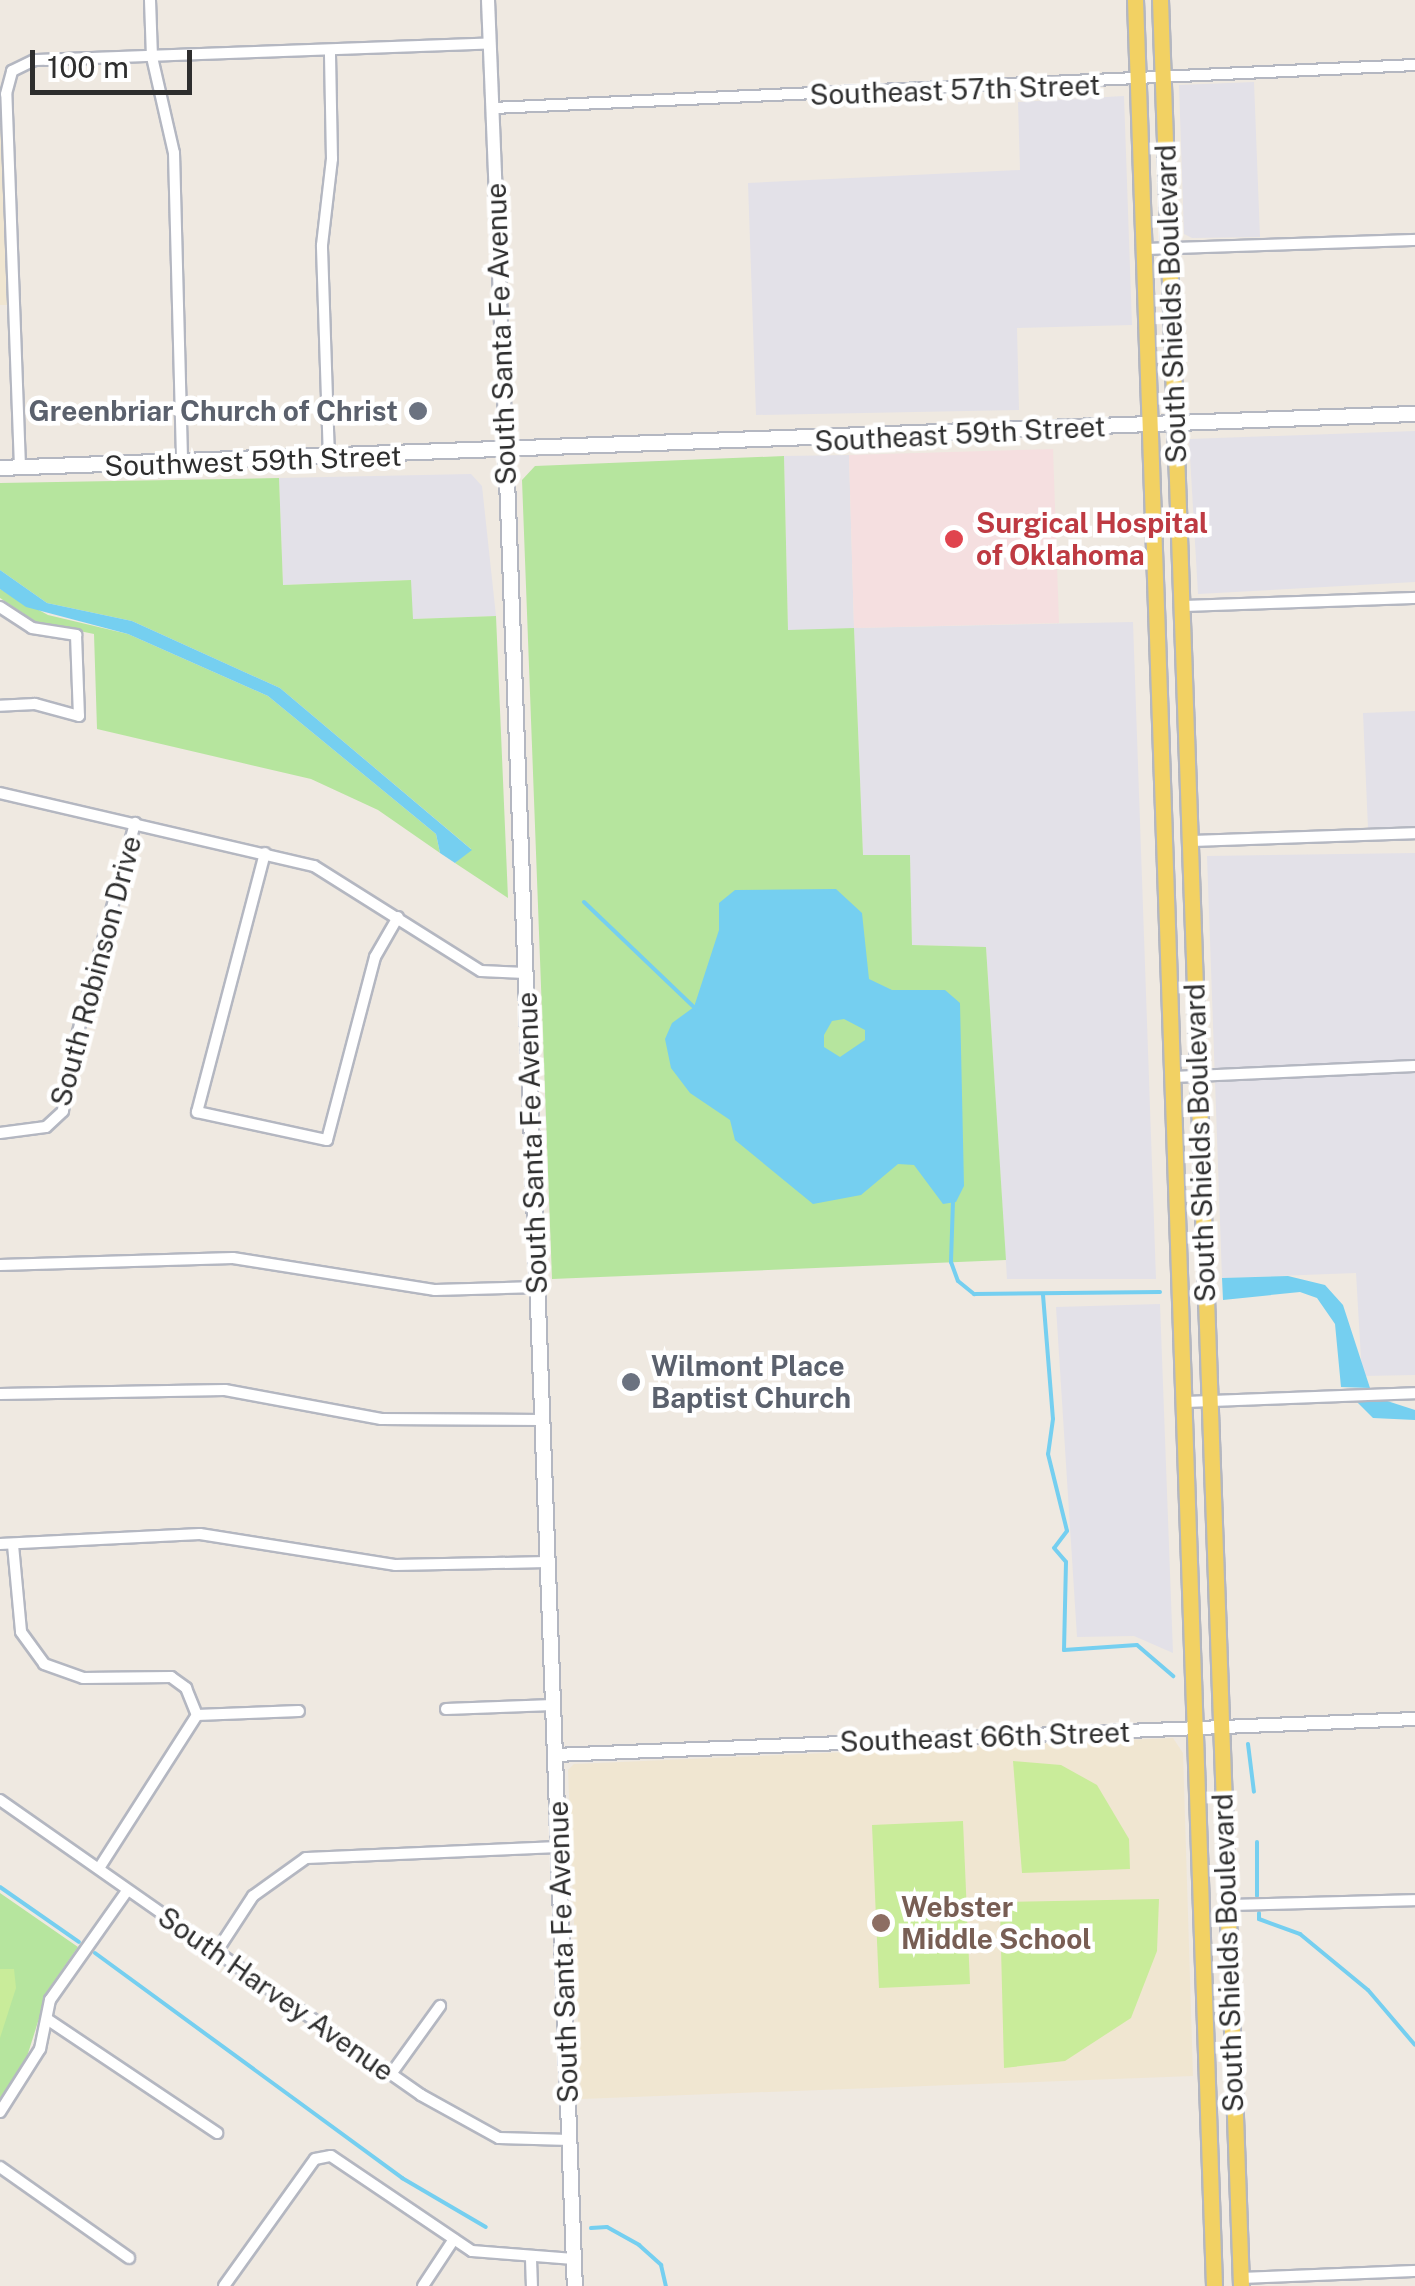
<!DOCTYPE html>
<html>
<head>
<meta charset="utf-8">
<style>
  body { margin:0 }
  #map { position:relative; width:1415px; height:2286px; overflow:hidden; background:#efe9e1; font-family:"Public Sans",sans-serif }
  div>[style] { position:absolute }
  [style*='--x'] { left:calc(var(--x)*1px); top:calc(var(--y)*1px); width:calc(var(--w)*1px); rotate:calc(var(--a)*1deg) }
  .industrial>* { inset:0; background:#e3e1e8 }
  .education>* { inset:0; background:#f0e6d1 }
  .medical>* { inset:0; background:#f5dfe0 }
  .green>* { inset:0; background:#b6e59e }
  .pitch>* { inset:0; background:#c9ec9a }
  .water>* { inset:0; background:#75cff0 }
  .stream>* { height:4px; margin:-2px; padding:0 2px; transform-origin:2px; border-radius:2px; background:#75cff0 }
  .roads { filter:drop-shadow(2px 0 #b4b7c1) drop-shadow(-2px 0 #b4b7c1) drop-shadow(0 2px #b4b7c1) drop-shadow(0 -2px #b4b7c1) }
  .minor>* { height:10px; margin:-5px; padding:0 5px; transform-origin:5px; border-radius:5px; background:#fff }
  .tertiary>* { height:12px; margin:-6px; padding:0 6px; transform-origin:6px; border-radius:6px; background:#fff }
  .secondary>* { height:14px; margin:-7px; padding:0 7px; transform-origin:7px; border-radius:7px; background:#fff }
  .primary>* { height:15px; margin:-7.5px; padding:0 7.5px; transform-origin:7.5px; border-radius:7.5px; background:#f2d163 }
  .dots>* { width:28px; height:28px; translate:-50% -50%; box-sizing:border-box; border:5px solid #fff; border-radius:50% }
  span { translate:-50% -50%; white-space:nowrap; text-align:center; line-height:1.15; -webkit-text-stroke:9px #fff; paint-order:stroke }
  .street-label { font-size:28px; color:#2e2e2e }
  .worship-label { font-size:28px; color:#5b616d; font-weight:700 }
  .right { translate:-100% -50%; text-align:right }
  .left { translate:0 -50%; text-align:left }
  .health-label { font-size:28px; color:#be3a42; font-weight:700 }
  .education-label { font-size:28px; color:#785e54; font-weight:700 }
  .scale { position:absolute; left:30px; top:50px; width:162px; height:45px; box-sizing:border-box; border:5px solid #2e2e2e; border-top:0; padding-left:12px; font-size:30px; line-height:35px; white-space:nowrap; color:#2e2e2e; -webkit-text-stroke:8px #fff; paint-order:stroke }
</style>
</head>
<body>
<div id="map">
  <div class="industrial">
    <i style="clip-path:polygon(1254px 82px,1260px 237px,1192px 238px,1184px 234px,1179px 85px)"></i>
    <i style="clip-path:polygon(1124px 96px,1132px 325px,1017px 328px,1019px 410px,756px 415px,748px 183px,1020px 170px,1018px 102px)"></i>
    <i style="clip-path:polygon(1415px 431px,1415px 582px,1198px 594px,1189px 439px)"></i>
    <i style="clip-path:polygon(849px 455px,854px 628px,1133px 622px,1156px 1279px,1007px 1279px,986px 947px,912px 945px,910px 855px,863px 855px,854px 629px,788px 631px,784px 456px)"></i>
    <i style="clip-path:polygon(471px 474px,482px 486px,496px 616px,412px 619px,410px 580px,283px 585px,279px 478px)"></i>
    <i style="clip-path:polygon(1415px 711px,1415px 826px,1368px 828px,1363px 713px)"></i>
    <i style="clip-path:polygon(1415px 853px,1415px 1375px,1362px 1376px,1356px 1273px,1222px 1278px,1207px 856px)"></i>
    <i style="clip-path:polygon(1160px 1304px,1173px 1653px,1134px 1636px,1077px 1637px,1056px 1307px)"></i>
  </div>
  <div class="education">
    <i style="clip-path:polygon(0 96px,7px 305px,0 305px)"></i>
    <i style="clip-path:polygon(1173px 1738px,1183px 1753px,1193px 2076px,581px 2099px,568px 1770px,574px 1764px)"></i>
  </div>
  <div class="medical">
    <i style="clip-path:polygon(1053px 449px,1059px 623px,854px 628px,849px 455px)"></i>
  </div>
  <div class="green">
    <i style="clip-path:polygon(784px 456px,788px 630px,854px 628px,863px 855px,910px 855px,912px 945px,986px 947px,1006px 1260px,552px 1279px,522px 480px,535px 466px)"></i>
    <i style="clip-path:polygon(279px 478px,283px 585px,411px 580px,413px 619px,496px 616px,508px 898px,455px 863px,471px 849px,280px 688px,132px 621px,47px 603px,0 570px,0 483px)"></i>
    <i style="clip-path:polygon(0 589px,48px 615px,128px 634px,268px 696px,436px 834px,440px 853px,378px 810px,311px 779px,97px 729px,94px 634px,36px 622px,0 598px)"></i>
    <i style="clip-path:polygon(0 1893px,78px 1947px,48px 1990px,25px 2063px,0 2098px)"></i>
  </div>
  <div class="pitch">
    <i style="clip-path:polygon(1013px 1761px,1061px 1765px,1097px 1785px,1129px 1839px,1130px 1869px,1022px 1873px)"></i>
    <i style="clip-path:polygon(963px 1821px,970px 1984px,879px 1988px,872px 1825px)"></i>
    <i style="clip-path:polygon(1159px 1899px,1157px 1951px,1131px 2018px,1065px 2061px,1004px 2068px,1000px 1908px,1009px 1902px)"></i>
    <i style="clip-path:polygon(0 1969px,14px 1969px,16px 1988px,0 2038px)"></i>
  </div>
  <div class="water">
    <i style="clip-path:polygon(0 570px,47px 603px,132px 621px,280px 688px,472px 850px,455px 863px,440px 853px,436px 834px,268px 696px,128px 634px,26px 607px,0 589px)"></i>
    <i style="clip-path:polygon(evenodd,836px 889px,862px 913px,869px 979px,892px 990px,945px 990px,960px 1003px,964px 1186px,956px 1202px,943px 1204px,914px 1165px,898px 1164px,861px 1195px,813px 1204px,735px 1140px,730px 1120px,690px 1093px,671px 1068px,665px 1039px,672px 1023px,694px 1007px,719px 930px,719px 903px,735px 890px,836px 889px,844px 1019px,865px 1030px,865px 1040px,840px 1057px,824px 1047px,824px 1035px,832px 1021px,844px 1019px)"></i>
    <i style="clip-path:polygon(1288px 1276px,1325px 1285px,1343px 1305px,1370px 1388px,1341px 1387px,1335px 1324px,1317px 1298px,1300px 1292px,1223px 1300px,1222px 1278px)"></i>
    <i style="clip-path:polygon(1381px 1399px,1415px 1410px,1415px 1420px,1373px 1418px,1355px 1400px)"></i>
  </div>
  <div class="stream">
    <i style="--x:584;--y:902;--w:155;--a:43.7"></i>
    <i style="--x:953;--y:1201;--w:61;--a:91.9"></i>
    <i style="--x:951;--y:1262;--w:20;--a:70"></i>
    <i style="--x:958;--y:1281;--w:21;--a:39"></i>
    <i style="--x:974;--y:1294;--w:186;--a:-0.6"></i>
    <i style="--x:1043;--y:1295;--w:124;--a:85.4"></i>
    <i style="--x:1053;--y:1419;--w:35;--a:98"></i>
    <i style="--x:1048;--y:1454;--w:79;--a:76.1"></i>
    <i style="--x:1067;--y:1531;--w:21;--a:127"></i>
    <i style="--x:1054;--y:1548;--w:18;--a:49"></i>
    <i style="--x:1066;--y:1562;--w:88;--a:91.3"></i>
    <i style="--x:1064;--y:1650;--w:73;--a:-3.9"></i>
    <i style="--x:1137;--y:1645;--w:48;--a:40.7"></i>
    <i style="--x:1248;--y:1744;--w:48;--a:82.9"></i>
    <i style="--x:1257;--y:1842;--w:54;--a:90"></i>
    <i style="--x:0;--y:1887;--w:96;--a:34.8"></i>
    <i style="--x:1259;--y:1913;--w:6;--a:90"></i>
    <i style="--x:1259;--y:1919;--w:44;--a:20.1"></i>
    <i style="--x:1300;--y:1934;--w:88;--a:39.5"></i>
    <i style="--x:1368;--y:1990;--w:72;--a:49.5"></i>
    <i style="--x:95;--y:1953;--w:381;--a:36.2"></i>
    <i style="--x:402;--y:2178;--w:97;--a:30.3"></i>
    <i style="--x:591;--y:2228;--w:16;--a:-4"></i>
    <i style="--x:607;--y:2227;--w:37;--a:29"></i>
    <i style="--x:639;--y:2245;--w:30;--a:42"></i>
    <i style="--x:661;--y:2265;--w:22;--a:77"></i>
  </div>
  <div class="roads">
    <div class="minor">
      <i style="--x:150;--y:0;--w:57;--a:88"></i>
      <i style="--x:152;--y:57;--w:98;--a:77.1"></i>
      <i style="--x:174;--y:153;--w:311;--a:88.5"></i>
      <i style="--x:493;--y:108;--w:923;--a:-2.67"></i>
      <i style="--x:1143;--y:249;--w:272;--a:-1.9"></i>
      <i style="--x:329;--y:459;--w:214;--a:-91.9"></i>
      <i style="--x:322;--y:245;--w:87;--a:-83.4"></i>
      <i style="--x:332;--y:159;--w:108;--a:-91.1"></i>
      <i style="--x:20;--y:467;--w:373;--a:-92.1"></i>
      <i style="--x:6;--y:94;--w:24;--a:-75"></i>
      <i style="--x:12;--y:71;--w:25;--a:-26"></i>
      <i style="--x:35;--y:60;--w:455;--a:-2.1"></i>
      <i style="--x:1182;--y:606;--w:233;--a:-2"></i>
      <i style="--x:0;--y:607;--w:38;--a:33"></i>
      <i style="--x:32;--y:628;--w:45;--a:9"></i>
      <i style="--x:76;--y:635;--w:81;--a:87.9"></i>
      <i style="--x:79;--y:716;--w:46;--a:-164.7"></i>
      <i style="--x:35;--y:704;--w:35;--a:177"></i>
      <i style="--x:0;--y:793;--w:322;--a:13.1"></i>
      <i style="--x:314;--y:866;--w:197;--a:32.2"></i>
      <i style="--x:481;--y:971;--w:44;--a:2.6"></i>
      <i style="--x:1190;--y:841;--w:225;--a:-2"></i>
      <i style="--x:265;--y:853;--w:268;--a:104.7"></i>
      <i style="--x:197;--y:1112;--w:133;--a:12.2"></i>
      <i style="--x:327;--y:1140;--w:189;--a:-75.3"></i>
      <i style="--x:375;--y:957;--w:46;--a:-60.1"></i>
      <i style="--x:1173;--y:1077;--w:242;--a:-2.6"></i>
      <i style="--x:0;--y:1133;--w:46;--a:-7.4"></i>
      <i style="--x:46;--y:1127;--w:23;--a:-43"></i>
      <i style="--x:63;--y:1111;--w:50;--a:-82"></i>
      <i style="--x:70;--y:1061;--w:247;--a:-74.7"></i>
      <i style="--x:0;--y:1265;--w:233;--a:-1.7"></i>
      <i style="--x:233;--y:1258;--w:205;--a:9"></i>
      <i style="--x:435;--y:1290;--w:102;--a:-1.7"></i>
      <i style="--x:0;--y:1394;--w:225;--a:-1"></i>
      <i style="--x:225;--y:1390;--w:159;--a:10.5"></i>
      <i style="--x:381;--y:1419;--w:161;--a:0.4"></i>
      <i style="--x:1184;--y:1402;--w:231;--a:-2.2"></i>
      <i style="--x:0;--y:1544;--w:200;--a:-2.9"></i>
      <i style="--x:200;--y:1534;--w:197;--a:9"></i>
      <i style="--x:395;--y:1565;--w:152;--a:-1.1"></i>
      <i style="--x:13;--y:1545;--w:87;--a:84.7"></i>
      <i style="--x:21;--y:1632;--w:39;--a:54"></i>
      <i style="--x:44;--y:1664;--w:41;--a:19.7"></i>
      <i style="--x:83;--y:1678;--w:88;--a:-0.7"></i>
      <i style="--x:171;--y:1677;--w:19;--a:36"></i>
      <i style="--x:186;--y:1688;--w:29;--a:68"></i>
      <i style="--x:197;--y:1715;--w:182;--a:122.6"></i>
      <i style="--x:446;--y:1709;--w:107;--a:-2.1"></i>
      <i style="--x:197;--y:1715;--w:102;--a:-2.2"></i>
      <i style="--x:0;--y:1800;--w:514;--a:35.02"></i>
      <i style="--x:421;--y:2095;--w:89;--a:28.9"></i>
      <i style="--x:499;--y:2138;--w:71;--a:1.6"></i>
      <i style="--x:1226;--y:1905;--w:189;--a:-1.5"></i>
      <i style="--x:217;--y:1951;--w:66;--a:-56.8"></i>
      <i style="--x:253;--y:1896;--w:65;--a:-35.6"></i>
      <i style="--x:306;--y:1858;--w:253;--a:-2.5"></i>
      <i style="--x:47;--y:2019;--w:205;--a:33.8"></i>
      <i style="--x:391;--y:2074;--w:84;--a:-54.2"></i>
      <i style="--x:0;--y:2112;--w:75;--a:-57.6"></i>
      <i style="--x:40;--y:2049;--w:50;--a:-78.5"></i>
      <i style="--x:50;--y:2000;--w:133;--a:-54.8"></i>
      <i style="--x:0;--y:2167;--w:158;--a:35.2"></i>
      <i style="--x:531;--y:2259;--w:27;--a:88"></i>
      <i style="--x:1240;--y:2278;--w:175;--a:-2.3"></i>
      <i style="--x:224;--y:2286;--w:156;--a:-54.4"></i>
      <i style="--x:315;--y:2159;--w:16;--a:-11"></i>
      <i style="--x:331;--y:2156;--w:170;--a:34"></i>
      <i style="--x:472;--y:2251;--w:102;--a:4.5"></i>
      <i style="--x:423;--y:2286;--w:56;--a:-56.6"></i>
    </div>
    <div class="tertiary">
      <i style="--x:488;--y:0;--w:452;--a:87.7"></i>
      <i style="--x:555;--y:1755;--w:861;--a:-2.4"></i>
    </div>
    <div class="secondary">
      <i style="--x:506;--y:452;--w:1835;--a:87.85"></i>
      <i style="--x:0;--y:468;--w:1416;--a:-2.19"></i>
    </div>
    <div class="primary">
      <i style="--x:1135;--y:0;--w:2287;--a:88.02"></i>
      <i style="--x:1160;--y:0;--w:2287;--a:87.97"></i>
    </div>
  </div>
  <div class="dots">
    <i style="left:418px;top:411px;background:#6b7280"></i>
    <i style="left:954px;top:539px;background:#e0444e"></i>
    <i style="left:631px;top:1382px;background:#6b7280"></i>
    <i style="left:881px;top:1923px;background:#8d6e63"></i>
  </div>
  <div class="street-label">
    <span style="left:955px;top:90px;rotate:-2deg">Southeast 57th Street</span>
    <span style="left:1171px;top:304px;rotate:-92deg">South Shields Boulevard</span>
    <span style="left:501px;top:334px;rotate:-92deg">South Santa Fe Avenue</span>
    <span style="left:960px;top:434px;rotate:-3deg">Southeast 59th Street</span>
    <span style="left:253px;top:461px;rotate:-2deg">Southwest 59th Street</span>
    <span style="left:96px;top:971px;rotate:-75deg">South Robinson Drive</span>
    <span style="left:532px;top:1143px;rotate:-92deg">South Santa Fe Avenue</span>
    <span style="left:1200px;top:1143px;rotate:-92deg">South Shields Boulevard</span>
    <span style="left:985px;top:1737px;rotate:-2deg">Southeast 66th Street</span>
    <span style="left:563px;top:1952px;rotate:-92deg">South Santa Fe Avenue</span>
    <span style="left:1228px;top:1953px;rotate:-92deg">South Shields Boulevard</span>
    <span style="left:276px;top:1994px;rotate:35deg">South Harvey Avenue</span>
  </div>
  <div class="worship-label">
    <span class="right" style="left:398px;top:411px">Greenbriar Church of Christ</span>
    <span class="left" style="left:651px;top:1382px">Wilmont Place<br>Baptist Church</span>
  </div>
  <div class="health-label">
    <span class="left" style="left:976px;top:539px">Surgical Hospital<br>of Oklahoma</span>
  </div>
  <div class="education-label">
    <span class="left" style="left:901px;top:1923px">Webster<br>Middle School</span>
  </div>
  <div class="scale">100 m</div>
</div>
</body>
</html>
